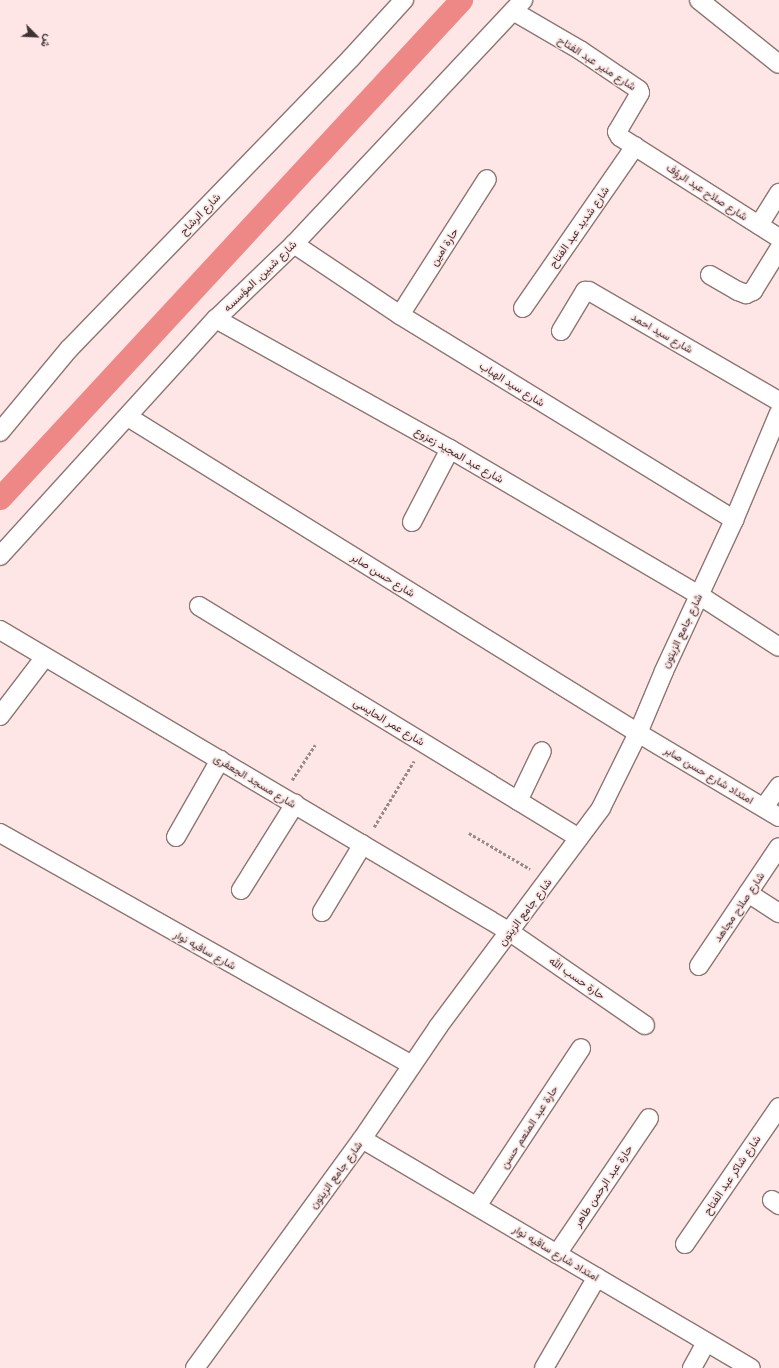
<!DOCTYPE html>
<html>
<head>
<meta charset="utf-8">
<style>
  body { margin:0 }
  #map { position:relative; width:779px; height:1368px; overflow:hidden; background:#fde6e5; font-family:Helvetica,Vazirmatn,sans-serif }
  div>[style] { position:absolute }
  [style*='--x'] { left:calc(var(--x)*1px); top:calc(var(--y)*1px); width:calc(var(--w)*1px); rotate:calc(var(--a)*1deg) }
  .canal>* { height:23px; margin:-11.5px; padding:0 11.5px; transform-origin:11.5px; border-radius:11.5px; background:#ee8887 }
  .path>* { height:2.5px; margin-top:-1.25px; transform-origin:0; background:repeating-linear-gradient(90deg,#9a8989 0 3px,transparent 0 5px) }
  .roads { filter:drop-shadow(1px 0 #8d7573) drop-shadow(-1px 0 #8d7573) drop-shadow(0 1px #8d7573) drop-shadow(0 -1px #8d7573) }
  .street>* { height:18px; margin:-9px; padding:0 9px; transform-origin:9px; border-radius:9px; background:#fff }
  span { translate:-50% -50%; white-space:nowrap; text-align:center; line-height:1.15; -webkit-text-stroke:3px #fde6e5; paint-order:stroke }
  .street-label { font-size:11px; color:#3e3333 }
  .north { position:absolute; left:16px; top:16px; width:40px; height:40px; -webkit-text-stroke:3px #fde6e5; paint-order:stroke; rotate:114deg; font-size:11px; font-weight:700; line-height:16px; text-align:center; color:#3e3333 }
  .north::after { content:''; display:block; margin:auto; width:14px; height:18px; background:#3e3333; clip-path:polygon(50% 0,100% 100%,50% 72%,0 100%) }
</style>
</head>
<body>
<div id="map">
  <div class="canal">
    <i style="--x:0;--y:498;--w:679;--a:-47.21"></i>
  </div>
  <div class="path">
    <i style="--x:292;--y:780;--w:42;--a:-56.7"></i>
    <i style="--x:374;--y:827;--w:77;--a:-58.8"></i>
    <i style="--x:469;--y:833;--w:71;--a:30.5"></i>
  </div>
  <div class="roads">
    <div class="street">
      <i style="--x:699;--y:0;--w:102;--a:38.7"></i>
      <i style="--x:513;--y:11;--w:78;--a:30.2"></i>
      <i style="--x:580;--y:50;--w:71;--a:34.1"></i>
      <i style="--x:639;--y:90;--w:3;--a:72"></i>
      <i style="--x:640;--y:93;--w:45;--a:120.5"></i>
      <i style="--x:617;--y:132;--w:6;--a:59"></i>
      <i style="--x:620;--y:137;--w:188;--a:32.4"></i>
      <i style="--x:759;--y:225;--w:38;--a:-58"></i>
      <i style="--x:294;--y:244;--w:128;--a:33.8"></i>
      <i style="--x:400;--y:315;--w:392;--a:31.5"></i>
      <i style="--x:710;--y:275;--w:32;--a:30"></i>
      <i style="--x:738;--y:291;--w:9;--a:21"></i>
      <i style="--x:746;--y:294;--w:8;--a:-23"></i>
      <i style="--x:753;--y:291;--w:49;--a:-58.2"></i>
      <i style="--x:523;--y:308;--w:197;--a:-55.3"></i>
      <i style="--x:400;--y:315;--w:161;--a:-57.4"></i>
      <i style="--x:216;--y:319;--w:268;--a:29.1"></i>
      <i style="--x:450;--y:449;--w:289;--a:30.4"></i>
      <i style="--x:699;--y:595;--w:95;--a:33"></i>
      <i style="--x:561;--y:331;--w:47;--a:-59"></i>
      <i style="--x:585;--y:291;--w:4;--a:0"></i>
      <i style="--x:589;--y:291;--w:220;--a:30.1"></i>
      <i style="--x:128;--y:417;--w:600;--a:31.78"></i>
      <i style="--x:638;--y:733;--w:164;--a:30.8"></i>
      <i style="--x:0;--y:432;--w:108;--a:-50.3"></i>
      <i style="--x:69;--y:349;--w:405;--a:-45.9"></i>
      <i style="--x:351;--y:58;--w:79;--a:-47.6"></i>
      <i style="--x:412;--y:522;--w:82;--a:-62.5"></i>
      <i style="--x:0;--y:556;--w:321;--a:-47.7"></i>
      <i style="--x:216;--y:319;--w:108;--a:-43.9"></i>
      <i style="--x:294;--y:244;--w:335;--a:-46.8"></i>
      <i style="--x:199;--y:606;--w:445;--a:31.4"></i>
      <i style="--x:0;--y:630;--w:593;--a:30.63"></i>
      <i style="--x:510;--y:932;--w:164;--a:34.6"></i>
      <i style="--x:0;--y:716;--w:74;--a:-52.7"></i>
      <i style="--x:518;--y:801;--w:55;--a:-64.4"></i>
      <i style="--x:764;--y:807;--w:26;--a:-54"></i>
      <i style="--x:0;--y:833;--w:472;--a:29.4"></i>
      <i style="--x:176;--y:837;--w:89;--a:-60.3"></i>
      <i style="--x:241;--y:890;--w:102;--a:-57.9"></i>
      <i style="--x:748;--y:893;--w:37;--a:33"></i>
      <i style="--x:322;--y:912;--w:79;--a:-58.9"></i>
      <i style="--x:699;--y:966;--w:143;--a:-56.1"></i>
      <i style="--x:362;--y:1139;--w:451;--a:30.5"></i>
      <i style="--x:772;--y:1200;--w:9;--a:36"></i>
      <i style="--x:477;--y:1206;--w:189;--a:-56.6"></i>
      <i style="--x:685;--y:1244;--w:166;--a:-55.5"></i>
      <i style="--x:557;--y:1254;--w:164;--a:-55.9"></i>
      <i style="--x:195;--y:1368;--w:283;--a:-53.9"></i>
      <i style="--x:362;--y:1139;--w:135;--a:-55.8"></i>
      <i style="--x:438;--y:1027;--w:273;--a:-53.3"></i>
      <i style="--x:601;--y:808;--w:84;--a:-63.7"></i>
      <i style="--x:638;--y:733;--w:67;--a:-67.2"></i>
      <i style="--x:664;--y:671;--w:166;--a:-65.1"></i>
      <i style="--x:734;--y:520;--w:116;--a:-67.2"></i>
      <i style="--x:544;--y:1368;--w:105;--a:-59.8"></i>
      <i style="--x:692;--y:1368;--w:29;--a:-61"></i>
    </div>
  </div>
  <div class="street-label">
    <span style="left:597px;top:63px;rotate:33deg">شارع منير عبد الفتاح</span>
    <span style="left:707px;top:192px;rotate:33deg">شارع صلاح عبد الرؤف</span>
    <span style="left:200px;top:214px;rotate:-46deg">شارع الرشاح</span>
    <span style="left:579px;top:227px;rotate:-55deg">شارع شديد عبد الفتاح</span>
    <span style="left:444px;top:247px;rotate:-57deg">حارة امين</span>
    <span style="left:260px;top:276px;rotate:-44deg">شارع شبين, المؤسسه</span>
    <span style="left:662px;top:333px;rotate:30deg">شارع سيد احمد</span>
    <span style="left:512px;top:384px;rotate:32deg">شارع سيد الهباب</span>
    <span style="left:459px;top:455px;rotate:30deg">شارع عبد المجيد زعزوع</span>
    <span style="left:383px;top:575px;rotate:32deg">شارع حسن صابر</span>
    <span style="left:682px;top:631px;rotate:-65deg">شارع جامع الزيتون</span>
    <span style="left:389px;top:722px;rotate:31deg">شارع عمر الحايسى</span>
    <span style="left:709px;top:775px;rotate:31deg">امتداد شارع حسن صابر</span>
    <span style="left:255px;top:781px;rotate:31deg">شارع مسجد الجعفرى</span>
    <span style="left:739px;top:907px;rotate:-56deg">شارع صلاح مجاهد</span>
    <span style="left:525px;top:912px;rotate:-53deg">شارع جامع الزيتون</span>
    <span style="left:205px;top:950px;rotate:29deg">شارع سافيه نوار</span>
    <span style="left:577px;top:978px;rotate:35deg">حارة حسب الله</span>
    <span style="left:529px;top:1127px;rotate:-57deg">حارة عبد المنعم حسن</span>
    <span style="left:336px;top:1175px;rotate:-54deg">شارع جامع الزيتون</span>
    <span style="left:732px;top:1175px;rotate:-56deg">شارع شاكر عبد الفتاح</span>
    <span style="left:603px;top:1186px;rotate:-56deg">حارة عبد الرحمن طاهر</span>
    <span style="left:556px;top:1253px;rotate:31deg">امتداد شارع ساقيه نوار</span>
  </div>
  <div class="north">ش</div>
</div>
</body>
</html>
